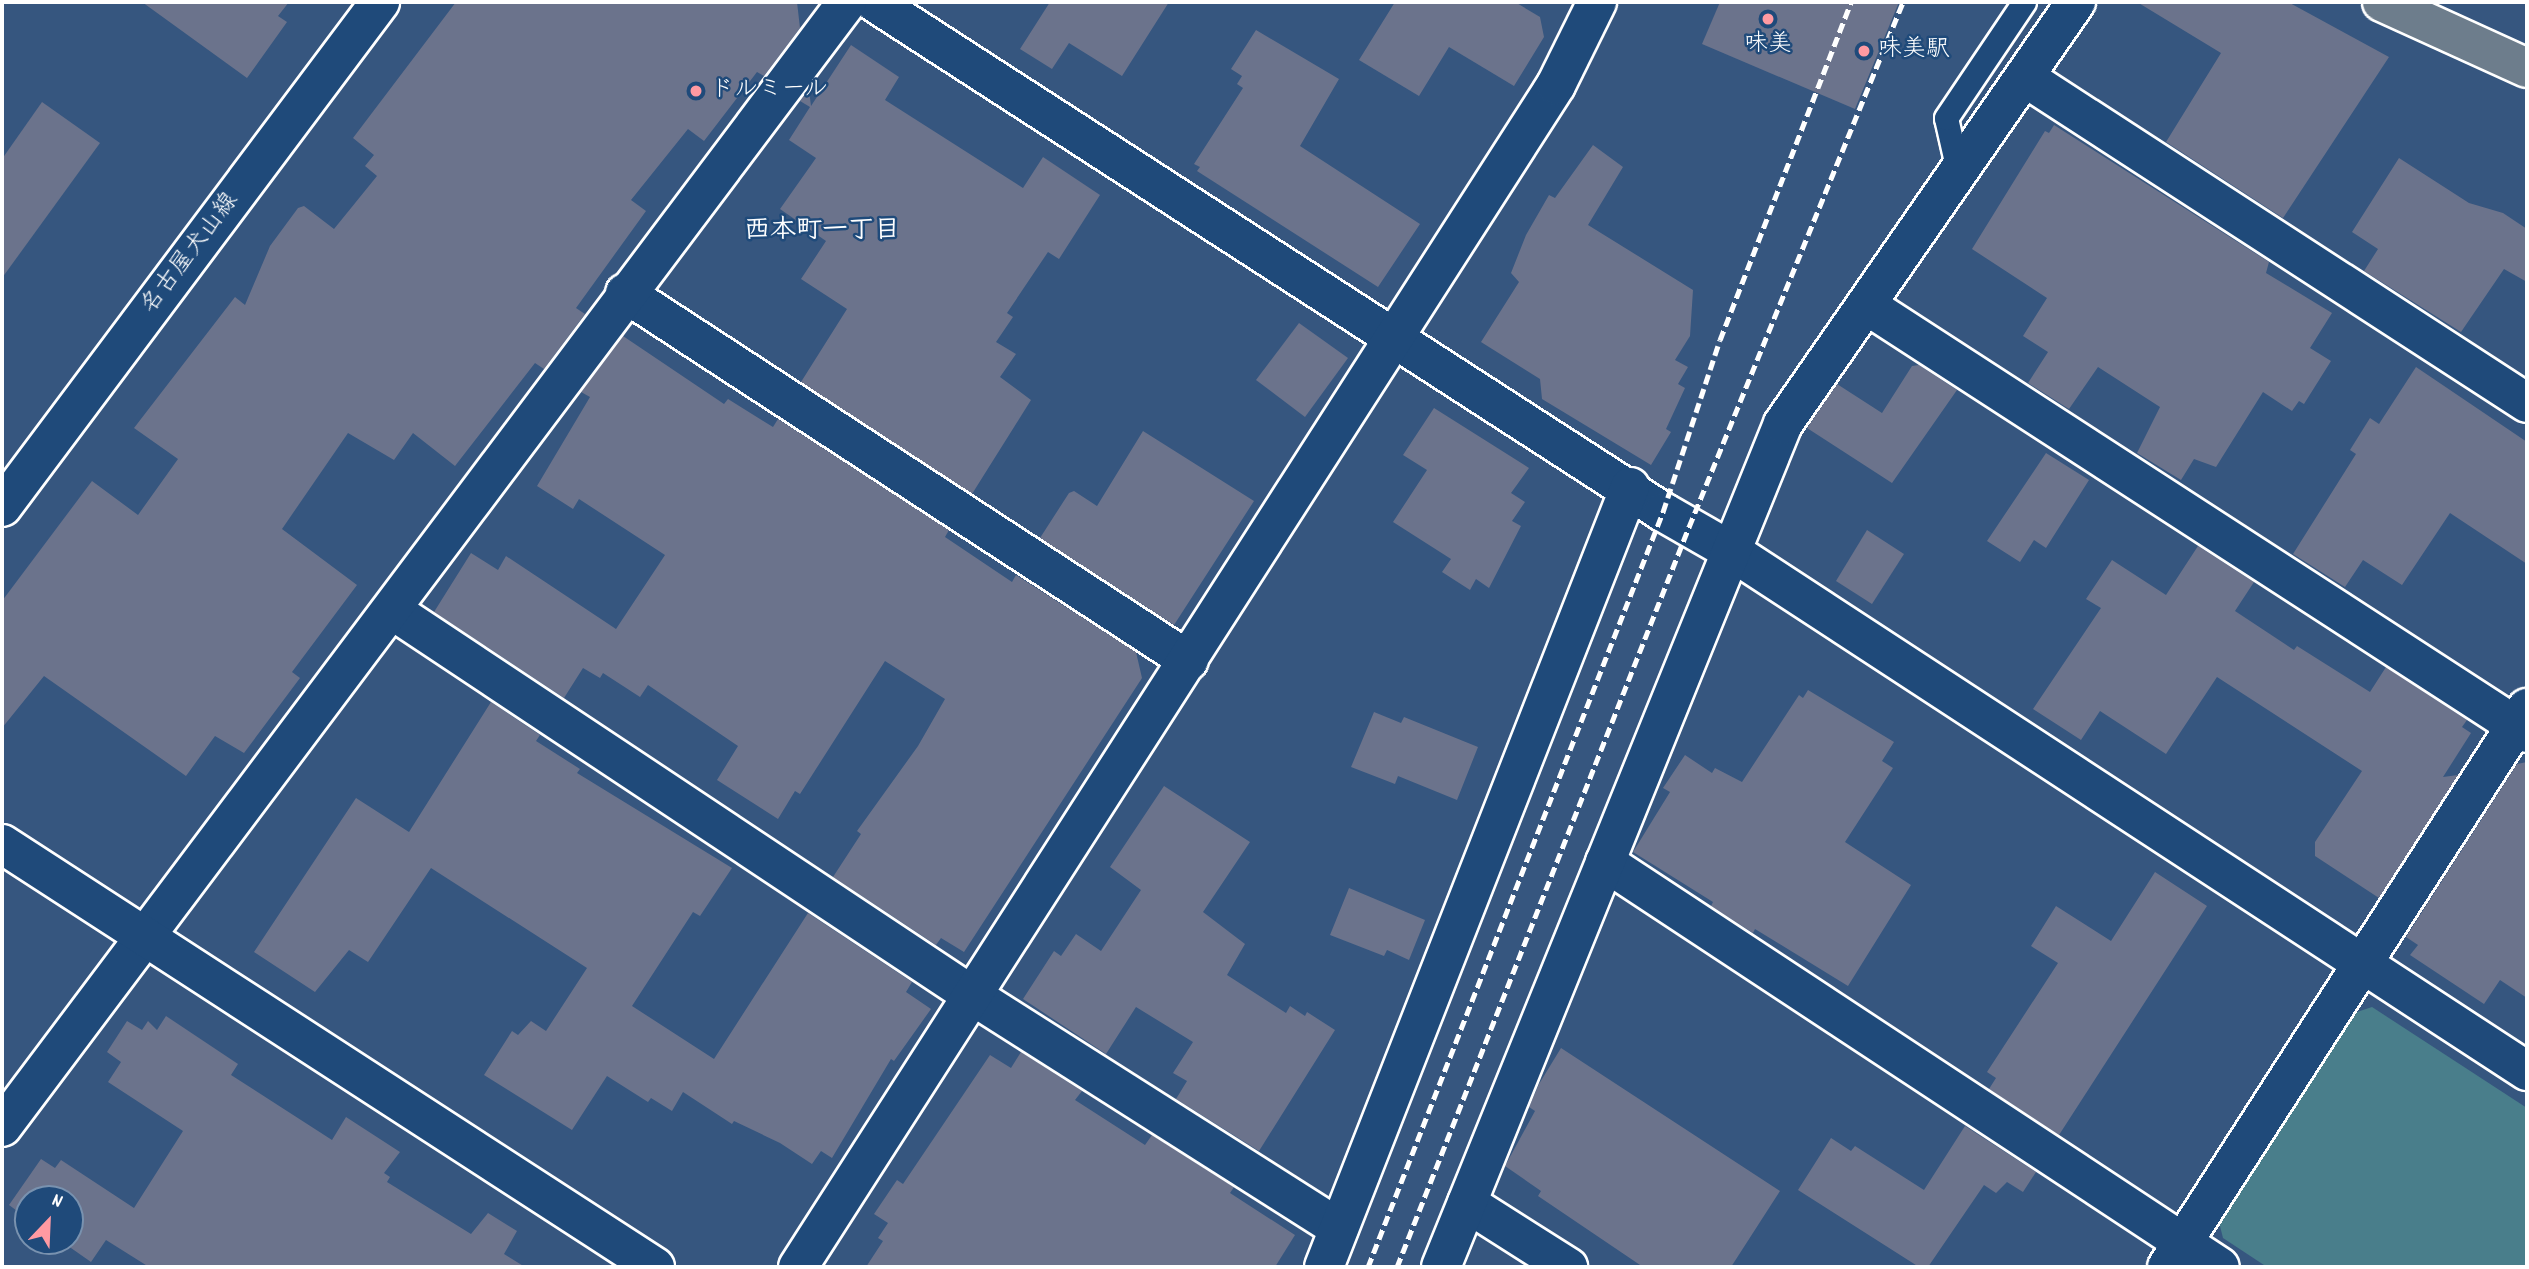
<!DOCTYPE html>
<html>
<head>
<meta charset="utf-8">
<style>
  body { margin:0 }
  #map { position:relative; width:2529px; height:1269px; overflow:hidden; background:#36567f; font-family:Dekko,"Klee One",sans-serif }
  div>[style] { position:absolute }
  [style*='--x'] { left:calc(var(--x)*1px); top:calc(var(--y)*1px); width:calc(var(--w)*1px); rotate:calc(var(--a)*1deg) }
  .green>* { inset:0; background:#497e8b }
  .building>* { inset:0; background:#6b738c }
  .roads { filter:drop-shadow(2px 0 #fff) drop-shadow(-2px 0 #fff) drop-shadow(0 2px #fff) drop-shadow(0 -2px #fff) }
  .service>* { height:23px; margin:-11.5px; padding:0 11.5px; transform-origin:11.5px; border-radius:11.5px; background:#1f4a7a }
  .minor>* { height:38px; margin:-19px; padding:0 19px; transform-origin:19px; border-radius:19px; background:#1f4a7a }
  .tertiary>* { height:38px; margin:-19px; padding:0 19px; transform-origin:19px; border-radius:19px; background:#1f4a7a }
  .secondary>* { height:38px; margin:-19px; padding:0 19px; transform-origin:19px; border-radius:19px; background:#1f4a7a }
  .primary>* { height:38px; margin:-19px; padding:0 19px; transform-origin:19px; border-radius:19px; background:#6d7d8c }
  .rail>* { height:5px; margin-top:-2.5px; transform-origin:0; background:repeating-linear-gradient(90deg,#fff 0 10px,transparent 0 15px) }
  .dots>* { width:19px; height:19px; translate:-50% -50%; box-sizing:border-box; border:4px solid #1f4a7a; border-radius:50% }
  span { translate:-50% -50%; white-space:nowrap; text-align:center; line-height:1.15; -webkit-text-stroke:5px #1f4a7a; paint-order:stroke }
  .poi-label { font-size:24px; color:#fff }
  .left { translate:0 -50%; text-align:left }
  .street-label { font-size:24px; color:#fff }
  .neighbourhood-label { font-size:26px; color:#fff; font-weight:700 }
  .frame { position:absolute; inset:0; border:4px solid #fff; pointer-events:none }
  .north { position:absolute; left:14px; top:1185px; width:70px; height:70px; box-sizing:border-box; background:#1f4a7a; border:2px solid #7992af; border-radius:50%; rotate:23deg; font-size:19px; font-weight:700; line-height:28px; text-align:center; color:#fff }
  .north::after { content:''; display:block; margin:auto; width:24px; height:32px; background:#ff9aa2; clip-path:polygon(50% 0,100% 100%,50% 72%,0 100%) }
</style>
</head>
<body>
<div id="map">
  <div class="green">
    <i style="clip-path:polygon(2372px 1007px,2527px 1108px,2527px 1267px,2267px 1267px,2223px 1238px,2219px 1222px,2354px 1013px)"></i>
  </div>
  <div class="building">
    <i style="clip-path:polygon(142px 2px,289px 2px,278px 16px,287px 22px,247px 78px)"></i>
    <i style="clip-path:polygon(456px 2px,797px 2px,800px 28px,764px 76px,757px 72px,704px 141px,688px 129px,631px 200px,646px 211px,576px 308px,585px 314px,544px 369px,535px 363px,455px 466px,413px 433px,394px 460px,348px 433px,282px 529px,357px 585px,292px 672px,300px 678px,244px 753px,215px 736px,186px 776px,44px 676px,2px 728px,2px 601px,92px 481px,138px 515px,178px 459px,134px 428px,235px 297px,245px 305px,270px 246px,298px 208px,304px 206px,334px 229px,377px 176px,365px 166px,374px 155px,353px 138px)"></i>
    <i style="clip-path:polygon(1050px 2px,1169px 2px,1122px 76px,1069px 43px,1052px 69px,1020px 49px)"></i>
    <i style="clip-path:polygon(1395px 2px,1515px 2px,1540px 17px,1544px 37px,1514px 86px,1449px 47px,1419px 96px,1359px 60px)"></i>
    <i style="clip-path:polygon(1720px 2px,1899px 2px,1855px 109px,1702px 44px)"></i>
    <i style="clip-path:polygon(2137px 2px,2288px 2px,2389px 57px,2283px 218px,2166px 142px,2221px 53px)"></i>
    <i style="clip-path:polygon(1256px 30px,1339px 79px,1300px 146px,1420px 224px,1378px 287px,1197px 171px,1200px 167px,1194px 164px,1243px 88px,1237px 84px,1242px 76px,1231px 69px)"></i>
    <i style="clip-path:polygon(851px 45px,899px 77px,885px 100px,1023px 188px,1043px 157px,1100px 195px,1059px 259px,1048px 252px,1007px 313px,1013px 317px,996px 342px,1016px 354px,1000px 377px,1031px 400px,972px 494px,801px 382px,847px 309px,801px 279px,826px 241px,780px 209px,816px 158px,789px 140px,810px 107px,800px 101px,809px 90px,811px 106px)"></i>
    <i style="clip-path:polygon(42px 102px,100px 143px,2px 278px,2px 159px)"></i>
    <i style="clip-path:polygon(2054px 125px,2269px 262px,2266px 273px,2332px 313px,2310px 348px,2331px 361px,2304px 404px,2299px 401px,2292px 411px,2263px 392px,2216px 467px,2194px 459px,2181px 480px,2137px 453px,2160px 407px,2098px 367px,2069px 409px,2028px 383px,2048px 352px,2023px 336px,2047px 298px,1972px 249px,2045px 131px,2049px 133px)"></i>
    <i style="clip-path:polygon(1593px 145px,1623px 167px,1588px 225px,1693px 290px,1690px 336px,1675px 360px,1688px 367px,1678px 384px,1685px 388px,1666px 429px,1671px 432px,1651px 465px,1542px 399px,1540px 379px,1481px 342px,1519px 282px,1511px 273px,1526px 235px,1549px 195px,1555px 198px)"></i>
    <i style="clip-path:polygon(2399px 158px,2469px 203px,2503px 213px,2527px 229px,2527px 282px,2504px 269px,2461px 332px,2364px 271px,2378px 249px,2352px 232px)"></i>
    <i style="clip-path:polygon(1299px 323px,1348px 358px,1305px 417px,1256px 380px)"></i>
    <i style="clip-path:polygon(623px 336px,724px 404px,728px 399px,773px 427px,778px 419px,949px 530px,945px 537px,1012px 582px,1016px 575px,1136px 652px,1142px 678px,964px 952px,941px 938px,936px 945px,833px 877px,861px 834px,857px 831px,918px 746px,945px 699px,885px 661px,800px 794px,795px 791px,778px 819px,717px 780px,738px 746px,648px 685px,640px 697px,603px 673px,600px 678px,583px 668px,564px 698px,434px 612px,471px 553px,498px 570px,506px 556px,616px 629px,665px 555px,579px 499px,573px 509px,537px 486px,590px 397px,581px 392px)"></i>
    <i style="clip-path:polygon(1919px 365px,1957px 390px,1892px 483px,1807px 428px,1837px 384px,1882px 413px,1912px 366px)"></i>
    <i style="clip-path:polygon(2416px 367px,2527px 442px,2527px 564px,2450px 513px,2402px 585px,2363px 560px,2345px 587px,2293px 554px,2356px 454px,2350px 450px,2370px 418px,2379px 424px)"></i>
    <i style="clip-path:polygon(1434px 408px,1529px 468px,1511px 493px,1525px 502px,1512px 521px,1521px 526px,1489px 588px,1476px 579px,1470px 590px,1442px 572px,1451px 559px,1393px 522px,1427px 470px,1403px 455px)"></i>
    <i style="clip-path:polygon(1143px 431px,1254px 501px,1174px 625px,1040px 538px,1069px 493px,1074px 491px,1097px 506px)"></i>
    <i style="clip-path:polygon(2046px 453px,2089px 480px,2046px 548px,2034px 540px,2020px 562px,1987px 541px)"></i>
    <i style="clip-path:polygon(1867px 530px,1904px 554px,1872px 604px,1836px 581px)"></i>
    <i style="clip-path:polygon(2198px 546px,2254px 582px,2235px 611px,2294px 650px,2297px 646px,2370px 692px,2386px 667px,2467px 720px,2462px 727px,2471px 733px,2443px 777px,2458px 775px,2379px 898px,2315px 856px,2315px 842px,2362px 771px,2217px 677px,2166px 754px,2100px 711px,2081px 740px,2033px 709px,2101px 608px,2086px 599px,2112px 560px,2166px 595px)"></i>
    <i style="clip-path:polygon(1808px 690px,1894px 742px,1882px 761px,1893px 768px,1845px 842px,1911px 885px,1848px 986px,1755px 929px,1753px 933px,1711px 906px,1713px 902px,1633px 852px,1670px 792px,1663px 788px,1685px 755px,1712px 773px,1715px 768px,1742px 782px,1799px 695px,1803px 698px)"></i>
    <i style="clip-path:polygon(491px 702px,540px 735px,536px 741px,580px 769px,577px 773px,732px 868px,700px 916px,693px 912px,632px 1006px,714px 1059px,808px 913px,912px 982px,906px 992px,931px 1009px,894px 1061px,891px 1059px,832px 1158px,821px 1151px,812px 1164px,780px 1143px,734px 1121px,732px 1124px,683px 1092px,672px 1111px,651px 1098px,648px 1102px,607px 1076px,572px 1130px,484px 1075px,512px 1031px,518px 1035px,531px 1021px,546px 1031px,587px 968px,431px 868px,368px 962px,349px 950px,315px 992px,254px 952px,356px 798px,409px 832px)"></i>
    <i style="clip-path:polygon(1374px 712px,1401px 723px,1404px 717px,1478px 747px,1457px 800px,1398px 776px,1395px 784px,1351px 767px)"></i>
    <i style="clip-path:polygon(2527px 762px,2527px 998px,2500px 980px,2484px 1004px,2410px 955px,2418px 945px,2406px 937px,2517px 764px)"></i>
    <i style="clip-path:polygon(1164px 786px,1250px 842px,1203px 912px,1245px 944px,1227px 975px,1286px 1013px,1290px 1006px,1305px 1016px,1307px 1012px,1335px 1030px,1259px 1151px,1176px 1099px,1187px 1081px,1173px 1073px,1193px 1042px,1136px 1007px,1106px 1054px,1023px 999px,1054px 951px,1061px 956px,1076px 934px,1101px 951px,1141px 890px,1110px 867px)"></i>
    <i style="clip-path:polygon(2155px 872px,2207px 906px,2059px 1135px,1989px 1089px,1996px 1078px,1987px 1072px,2058px 963px,2031px 946px,2056px 906px,2111px 941px)"></i>
    <i style="clip-path:polygon(1349px 888px,1425px 920px,1409px 960px,1387px 950px,1384px 956px,1330px 935px)"></i>
    <i style="clip-path:polygon(166px 1016px,238px 1064px,231px 1075px,332px 1140px,346px 1117px,400px 1152px,384px 1173px,390px 1177px,387px 1182px,471px 1234px,488px 1213px,517px 1231px,504px 1254px,525px 1267px,149px 1267px,106px 1240px,91px 1262px,61px 1241px,70px 1241px,70px 1199px,28px 1199px,28px 1219px,9px 1205px,41px 1159px,55px 1168px,61px 1160px,134px 1208px,183px 1131px,108px 1082px,121px 1062px,107px 1052px,127px 1021px,142px 1030px,148px 1021px,157px 1030px)"></i>
    <i style="clip-path:polygon(1561px 1048px,1780px 1191px,1731px 1267px,1643px 1267px,1538px 1196px,1541px 1191px,1505px 1166px,1535px 1111px,1529px 1107px,1539px 1084px)"></i>
    <i style="clip-path:polygon(1021px 1052px,1082px 1091px,1075px 1100px,1145px 1145px,1152px 1135px,1234px 1187px,1230px 1193px,1295px 1235px,1275px 1267px,866px 1267px,883px 1241px,878px 1238px,888px 1223px,874px 1214px,897px 1180px,903px 1184px,990px 1055px,1011px 1068px)"></i>
    <i style="clip-path:polygon(1965px 1126px,2036px 1172px,2023px 1192px,2007px 1182px,1996px 1193px,1984px 1185px,1928px 1267px,1919px 1267px,1798px 1190px,1831px 1138px,1851px 1151px,1855px 1146px,1924px 1190px)"></i>
  </div>
  <div class="roads">
    <div class="service">
      <i style="--x:1959;--y:175;--w:58;--a:-102.8"></i>
      <i style="--x:1946;--y:118;--w:140;--a:-56.1"></i>
    </div>
    <div class="minor">
      <i style="--x:874;--y:2;--w:939;--a:32.88"></i>
      <i style="--x:1663;--y:512;--w:78;--a:29.8"></i>
      <i style="--x:1731;--y:551;--w:951;--a:33.16"></i>
      <i style="--x:2026;--y:78;--w:597;--a:32.97"></i>
      <i style="--x:625;--y:293;--w:673;--a:33.12"></i>
      <i style="--x:1868;--y:306;--w:785;--a:32.94"></i>
      <i style="--x:392;--y:610;--w:698;--a:33.6"></i>
      <i style="--x:973;--y:996;--w:433;--a:32.4"></i>
      <i style="--x:1605;--y:862;--w:736;--a:33.37"></i>
      <i style="--x:2;--y:1127;--w:1407;--a:-53.09"></i>
      <i style="--x:1467;--y:1203;--w:120;--a:32.4"></i>
      <i style="--x:798;--y:1267;--w:1404;--a:-57.33"></i>
      <i style="--x:1556;--y:85;--w:93;--a:-63.7"></i>
      <i style="--x:1324;--y:1267;--w:838;--a:-68.58"></i>
      <i style="--x:1441;--y:1267;--w:910;--a:-67.92"></i>
      <i style="--x:1783;--y:424;--w:514;--a:-55.23"></i>
      <i style="--x:2167;--y:1267;--w:665;--a:-57.22"></i>
    </div>
    <div class="tertiary">
      <i style="--x:2;--y:844;--w:778;--a:32.93"></i>
    </div>
    <div class="secondary">
      <i style="--x:2;--y:507;--w:631;--a:-53.18"></i>
    </div>
    <div class="primary">
      <i style="--x:2382;--y:2;--w:159;--a:24.5"></i>
    </div>
  </div>
  <div class="rail">
    <i style="--x:1368;--y:1267;--w:811;--a:-68.66"></i>
    <i style="--x:1663;--y:512;--w:181;--a:-71.7"></i>
    <i style="--x:1720;--y:340;--w:362;--a:-68.8"></i>
    <i style="--x:1397;--y:1267;--w:796;--a:-68.47"></i>
    <i style="--x:1689;--y:527;--w:567;--a:-67.82"></i>
  </div>
  <div class="dots">
    <i style="left:1768px;top:19px;background:#ff9aa2"></i>
    <i style="left:1864px;top:51px;background:#ff9aa2"></i>
    <i style="left:696px;top:91px;background:#ff9aa2"></i>
  </div>
  <div class="poi-label">
    <span style="left:1768px;top:46px">味美</span>
    <span class="left" style="left:1878px;top:51px">味美駅</span>
    <span class="left" style="left:710px;top:91px">ドルミール</span>
  </div>
  <div class="street-label">
    <span style="left:191px;top:254px;rotate:-53deg">名古屋犬山線</span>
  </div>
  <div class="neighbourhood-label">
    <span style="left:822px;top:232px">西本町一丁目</span>
  </div>
  <div class="frame"></div>
  <div class="north">N</div>
</div>
</body>
</html>
